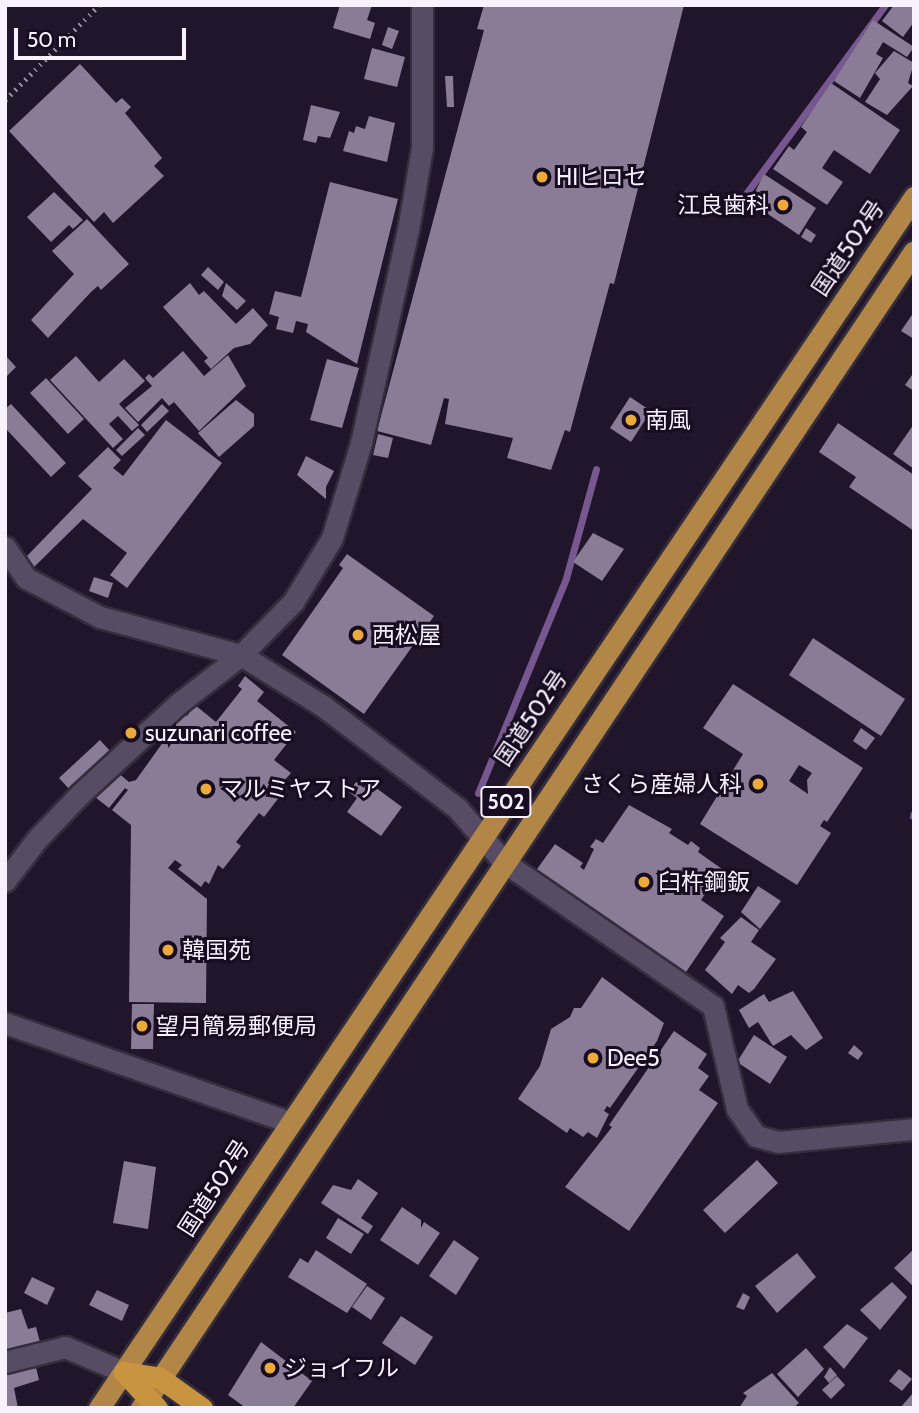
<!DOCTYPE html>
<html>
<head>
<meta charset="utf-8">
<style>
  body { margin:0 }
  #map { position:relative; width:919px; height:1413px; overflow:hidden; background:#20152a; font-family:Cabin,"Noto Sans JP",sans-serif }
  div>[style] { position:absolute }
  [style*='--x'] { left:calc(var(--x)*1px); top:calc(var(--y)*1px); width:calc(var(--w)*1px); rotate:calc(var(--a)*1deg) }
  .stream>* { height:7px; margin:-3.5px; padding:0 3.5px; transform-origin:3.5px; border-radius:3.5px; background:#76578f }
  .building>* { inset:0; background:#8a7c97 }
  .path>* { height:4.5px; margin-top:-2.25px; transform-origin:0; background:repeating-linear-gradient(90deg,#918898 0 2px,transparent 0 7px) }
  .roads { filter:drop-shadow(2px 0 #352d3c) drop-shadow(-2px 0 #352d3c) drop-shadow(0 2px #352d3c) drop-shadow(0 -2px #352d3c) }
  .minor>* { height:21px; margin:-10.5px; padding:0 10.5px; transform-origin:10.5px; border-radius:10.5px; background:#584b64 }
  .trunk>* { height:21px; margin:-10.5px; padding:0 10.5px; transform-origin:10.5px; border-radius:10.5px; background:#b28646 }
  .motorway>* { height:21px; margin:-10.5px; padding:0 10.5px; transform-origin:10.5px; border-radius:10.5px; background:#c8943f }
  .dots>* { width:19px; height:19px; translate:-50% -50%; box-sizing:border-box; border:4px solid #170c20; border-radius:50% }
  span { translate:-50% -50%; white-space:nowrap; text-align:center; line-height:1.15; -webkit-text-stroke:6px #170c20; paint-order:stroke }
  .shield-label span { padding:2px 5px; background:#170c20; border:2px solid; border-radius:5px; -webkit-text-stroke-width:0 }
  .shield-label { font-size:21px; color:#f8f2fe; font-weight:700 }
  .poi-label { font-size:23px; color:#f8f2fe }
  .left { translate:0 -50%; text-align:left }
  .right { translate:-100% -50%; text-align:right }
  .street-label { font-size:23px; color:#f8f2fe }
  .frame { position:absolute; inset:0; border:7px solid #f8f2fe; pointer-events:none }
  .scale { position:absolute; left:14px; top:28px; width:172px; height:32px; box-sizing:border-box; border:4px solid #f8f2fe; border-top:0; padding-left:9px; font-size:21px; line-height:24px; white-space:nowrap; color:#f8f2fe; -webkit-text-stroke:5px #170c20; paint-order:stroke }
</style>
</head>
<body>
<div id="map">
  <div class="stream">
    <i style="--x:745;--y:195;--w:236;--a:-53.6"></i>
    <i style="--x:478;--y:793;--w:232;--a:-67.7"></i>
    <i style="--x:566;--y:578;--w:113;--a:-74.6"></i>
    <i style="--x:913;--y:816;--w:3;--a:-72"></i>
  </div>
  <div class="building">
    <i style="clip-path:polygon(340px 5px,372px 5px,367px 20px,375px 23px,370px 39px,333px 28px)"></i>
    <i style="clip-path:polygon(484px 5px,684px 5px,614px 284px,610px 283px,570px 432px,565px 430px,551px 470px,507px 458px,513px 438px,445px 424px,449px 399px,444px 398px,431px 445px,377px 431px,484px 30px,477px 29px)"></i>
    <i style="clip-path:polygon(894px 5px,914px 5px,914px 22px,903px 37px,882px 21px)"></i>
    <i style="clip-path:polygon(873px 20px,914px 47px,907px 57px,883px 42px,876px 54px,883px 58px,860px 98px,834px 81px)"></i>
    <i style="clip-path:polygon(388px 27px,399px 31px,392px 49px,382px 45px)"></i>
    <i style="clip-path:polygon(372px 48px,405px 57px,397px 87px,364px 79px)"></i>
    <i style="clip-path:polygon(894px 51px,914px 63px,908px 83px,913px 86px,887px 115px,865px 102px,880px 79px,875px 73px)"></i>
    <i style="clip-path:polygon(80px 64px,116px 103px,122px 98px,131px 107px,125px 113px,162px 158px,154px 166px,164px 176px,113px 223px,104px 212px,94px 222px,9px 131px)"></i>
    <i style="clip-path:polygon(445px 76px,453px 76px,454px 107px,447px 107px)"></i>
    <i style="clip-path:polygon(831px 83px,900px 130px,870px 174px,834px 150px,822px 168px,843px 182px,827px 205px,773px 169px,789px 146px,794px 150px,807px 132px,801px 127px)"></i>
    <i style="clip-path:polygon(311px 105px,340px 112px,330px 138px,318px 136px,316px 143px,303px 140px)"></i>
    <i style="clip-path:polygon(369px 116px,395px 123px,387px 162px,343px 151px,349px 131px,354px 133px,356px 126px,365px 129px)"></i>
    <i style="clip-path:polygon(764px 174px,816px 208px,799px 235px,750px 202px)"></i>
    <i style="clip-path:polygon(330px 182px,398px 199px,357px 364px,306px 332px,308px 324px,296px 321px,293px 333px,276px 329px,279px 317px,269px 314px,275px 291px,301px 297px)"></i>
    <i style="clip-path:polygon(54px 192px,83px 220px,73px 229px,69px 225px,51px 242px,27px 217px)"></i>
    <i style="clip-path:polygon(87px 219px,129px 264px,101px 290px,98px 286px,91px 292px,48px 338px,31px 320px,74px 274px,52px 251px)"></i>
    <i style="clip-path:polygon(806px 228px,816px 235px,811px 243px,801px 237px)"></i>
    <i style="clip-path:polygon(208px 267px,224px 282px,218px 290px,201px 275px)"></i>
    <i style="clip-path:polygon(190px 283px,199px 295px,204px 291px,236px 324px,253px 308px,268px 325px,250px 344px,234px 348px,211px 369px,204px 361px,208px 358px,163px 307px)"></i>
    <i style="clip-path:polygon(226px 283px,246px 301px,237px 310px,222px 296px)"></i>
    <i style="clip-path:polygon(914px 312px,914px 339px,901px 331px)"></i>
    <i style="clip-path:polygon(183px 351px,204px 376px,228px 355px,246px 386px,199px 431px,174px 402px,169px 406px,162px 398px,138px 422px,125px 408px,152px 386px,145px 378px,149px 374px,153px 378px)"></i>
    <i style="clip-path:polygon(5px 355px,16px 367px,5px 378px)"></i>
    <i style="clip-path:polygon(76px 356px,99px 382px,124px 359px,145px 381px,119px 404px,139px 425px,132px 431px,118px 416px,109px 424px,123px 439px,113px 448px,50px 380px)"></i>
    <i style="clip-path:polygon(327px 359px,359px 368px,342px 428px,310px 420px)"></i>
    <i style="clip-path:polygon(914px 372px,914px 391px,905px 385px)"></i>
    <i style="clip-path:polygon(46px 378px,84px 419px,68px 434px,30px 393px)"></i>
    <i style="clip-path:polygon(630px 397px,651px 411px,631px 442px,610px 428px)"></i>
    <i style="clip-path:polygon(236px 400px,254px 414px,254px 426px,219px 457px,198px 433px)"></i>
    <i style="clip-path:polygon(11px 404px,66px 463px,51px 477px,7px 430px,5px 409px)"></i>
    <i style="clip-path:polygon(162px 404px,169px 411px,147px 432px,141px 425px)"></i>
    <i style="clip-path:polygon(166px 420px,222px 463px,127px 588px,110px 575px,127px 553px,83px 519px,34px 567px,25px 558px,92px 489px,78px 476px,108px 447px,121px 460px,113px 468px,123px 476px)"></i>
    <i style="clip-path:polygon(838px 423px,914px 475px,914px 531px,849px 487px,856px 477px,819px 452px)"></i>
    <i style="clip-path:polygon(914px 424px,914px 469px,893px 454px)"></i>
    <i style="clip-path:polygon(138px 428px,145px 435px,122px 456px,116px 450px)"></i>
    <i style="clip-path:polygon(378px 434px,393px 438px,388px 458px,373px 455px)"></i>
    <i style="clip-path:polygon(306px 456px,334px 471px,326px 487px,326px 499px,297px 475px)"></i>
    <i style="clip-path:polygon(593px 533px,624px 549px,602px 581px,573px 562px)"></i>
    <i style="clip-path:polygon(347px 554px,434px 616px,364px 714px,282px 655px,343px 568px,339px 565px)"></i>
    <i style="clip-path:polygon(94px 577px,113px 583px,108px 598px,89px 591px)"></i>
    <i style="clip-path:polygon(813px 638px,905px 699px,881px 736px,789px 675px)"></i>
    <i style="clip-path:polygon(245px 676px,264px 692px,257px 701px,296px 732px,274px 760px,291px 773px,282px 783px,287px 787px,264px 817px,259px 813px,236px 842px,241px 846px,223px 869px,218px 865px,209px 884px,205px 881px,201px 887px,178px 869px,182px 865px,175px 860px,168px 868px,207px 899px,206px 1003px,129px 1002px,131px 825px,112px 810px,128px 790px,125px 788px,109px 808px,95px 797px,116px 771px,129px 782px,136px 780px,184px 713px,187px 716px,195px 705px,216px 722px,242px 689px,238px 686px)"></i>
    <i style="clip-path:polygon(evenodd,733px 684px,863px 768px,827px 822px,824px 820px,820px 826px,831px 833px,797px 885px,700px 824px,743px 754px,703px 728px,733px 684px,799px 765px,812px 773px,807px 780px,808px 794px,789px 781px,799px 765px)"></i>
    <i style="clip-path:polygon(861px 728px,875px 738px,866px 750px,853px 741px)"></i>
    <i style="clip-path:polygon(100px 740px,111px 752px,70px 790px,59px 778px)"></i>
    <i style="clip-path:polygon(356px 782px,364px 788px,368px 782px,402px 807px,381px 836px,347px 812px,357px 798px,349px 792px)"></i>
    <i style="clip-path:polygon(629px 805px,672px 829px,669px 833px,688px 845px,691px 841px,700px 848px,698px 852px,722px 869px,701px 900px,724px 916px,684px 975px,535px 872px,555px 844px,583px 863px,580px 867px,584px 870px,594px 849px,590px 847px,596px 839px,603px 843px)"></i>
    <i style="clip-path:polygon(758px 886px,781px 901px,760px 929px,741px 912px)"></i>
    <i style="clip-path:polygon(741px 917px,759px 930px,751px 942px,776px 959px,754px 989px,749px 993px,738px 985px,732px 994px,705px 970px,725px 942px,720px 938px)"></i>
    <i style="clip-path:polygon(602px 977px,664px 1023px,657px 1041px,610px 1108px,607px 1106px,604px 1111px,609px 1114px,597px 1138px,588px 1132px,583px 1137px,570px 1128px,567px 1133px,518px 1099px,540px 1066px,551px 1029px,570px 1017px,574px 1008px,581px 1008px)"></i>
    <i style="clip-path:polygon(793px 991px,823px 1038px,806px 1050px,791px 1035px,773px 1046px,758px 1022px,749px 1028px,739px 1010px,764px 994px,769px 1002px)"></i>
    <i style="clip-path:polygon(132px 1004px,154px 1004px,153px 1049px,131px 1049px)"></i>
    <i style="clip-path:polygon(674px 1031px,707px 1054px,698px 1068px,709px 1076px,699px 1090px,718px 1103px,629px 1231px,565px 1187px,612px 1127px,609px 1125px)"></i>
    <i style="clip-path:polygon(754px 1035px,787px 1057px,770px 1084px,737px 1062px)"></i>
    <i style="clip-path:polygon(854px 1045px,863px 1053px,858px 1060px,848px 1053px)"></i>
    <i style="clip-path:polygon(757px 1160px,778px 1183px,725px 1233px,703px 1210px)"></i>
    <i style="clip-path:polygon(124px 1161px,156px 1167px,148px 1229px,113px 1223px)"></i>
    <i style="clip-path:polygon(358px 1179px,378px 1193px,361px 1218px,373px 1226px,368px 1234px,321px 1203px,333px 1185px,351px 1190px)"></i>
    <i style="clip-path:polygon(402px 1207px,421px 1220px,421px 1228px,424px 1222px,440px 1233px,418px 1265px,380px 1240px)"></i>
    <i style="clip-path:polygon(338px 1218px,364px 1234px,351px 1254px,326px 1238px)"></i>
    <i style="clip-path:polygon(454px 1240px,479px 1258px,456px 1295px,429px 1276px)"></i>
    <i style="clip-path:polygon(914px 1249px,914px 1287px,894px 1268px)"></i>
    <i style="clip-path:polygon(316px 1250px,367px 1284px,347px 1313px,288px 1277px,300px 1258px,308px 1263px)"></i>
    <i style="clip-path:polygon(797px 1253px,816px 1277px,777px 1313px,755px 1286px)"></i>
    <i style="clip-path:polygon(32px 1277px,55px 1288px,47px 1305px,24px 1293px)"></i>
    <i style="clip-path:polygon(892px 1282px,907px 1297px,880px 1330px,860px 1310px)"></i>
    <i style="clip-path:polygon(367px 1286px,385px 1298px,371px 1320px,352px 1307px)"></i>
    <i style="clip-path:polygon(97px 1290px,129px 1305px,122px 1321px,89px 1305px)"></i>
    <i style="clip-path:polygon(743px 1293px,750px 1297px,744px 1310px,736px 1307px)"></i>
    <i style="clip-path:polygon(21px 1309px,28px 1329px,36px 1327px,41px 1346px,5px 1353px,5px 1313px)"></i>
    <i style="clip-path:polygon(401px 1316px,433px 1337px,415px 1365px,382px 1343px)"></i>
    <i style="clip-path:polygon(847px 1324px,868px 1338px,844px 1369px,823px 1347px)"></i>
    <i style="clip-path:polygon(261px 1342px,312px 1381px,293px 1408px,246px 1408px,228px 1395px)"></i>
    <i style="clip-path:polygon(806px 1348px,824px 1369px,798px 1397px,777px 1374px)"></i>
    <i style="clip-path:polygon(35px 1363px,39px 1380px,14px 1388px,18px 1408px,5px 1408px,5px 1370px)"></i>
    <i style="clip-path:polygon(830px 1367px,837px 1375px,829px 1383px,824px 1377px)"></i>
    <i style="clip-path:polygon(899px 1369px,912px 1379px,902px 1391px,889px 1381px)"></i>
    <i style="clip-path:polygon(772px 1373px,799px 1403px,793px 1408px,739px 1408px,747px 1396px,743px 1393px)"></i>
    <i style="clip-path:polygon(837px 1376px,845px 1385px,831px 1399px,822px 1390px)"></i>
    <i style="clip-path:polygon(914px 1392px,914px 1408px,900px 1408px)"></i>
  </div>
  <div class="path">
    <i style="--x:5;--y:100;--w:134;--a:-45.3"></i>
  </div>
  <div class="roads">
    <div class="minor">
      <i style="--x:5;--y:547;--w:37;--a:56"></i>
      <i style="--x:26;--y:578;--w:84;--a:27.8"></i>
      <i style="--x:100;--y:617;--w:146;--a:15.1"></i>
      <i style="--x:241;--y:655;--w:97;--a:31.9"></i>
      <i style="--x:323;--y:706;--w:168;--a:37.3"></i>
      <i style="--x:457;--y:808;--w:72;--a:49"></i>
      <i style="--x:504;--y:862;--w:254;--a:34.6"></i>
      <i style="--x:713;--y:1006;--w:106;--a:76.9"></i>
      <i style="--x:737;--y:1109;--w:33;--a:55"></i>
      <i style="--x:756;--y:1136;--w:23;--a:15"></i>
      <i style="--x:778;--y:1142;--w:137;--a:-5.5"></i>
      <i style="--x:5;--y:881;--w:53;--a:-52.7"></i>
      <i style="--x:37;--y:839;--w:62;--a:-46.3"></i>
      <i style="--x:80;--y:794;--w:134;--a:-42.6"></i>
      <i style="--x:179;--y:703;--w:78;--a:-37.7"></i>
      <i style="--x:241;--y:655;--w:74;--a:-45.5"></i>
      <i style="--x:293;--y:602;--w:75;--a:-58.6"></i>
      <i style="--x:332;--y:538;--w:99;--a:-73"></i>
      <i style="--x:361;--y:443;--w:218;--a:-77.6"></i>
      <i style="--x:408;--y:230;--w:84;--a:-80.4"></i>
      <i style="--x:422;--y:147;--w:142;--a:-90"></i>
      <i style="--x:5;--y:1023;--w:301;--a:19.2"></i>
      <i style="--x:5;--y:1362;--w:62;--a:-14"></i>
      <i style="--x:65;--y:1347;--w:64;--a:23"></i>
    </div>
    <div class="trunk">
      <i style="--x:99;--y:1408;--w:1460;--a:-56.06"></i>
      <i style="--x:141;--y:1408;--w:1391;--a:-56.25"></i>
    </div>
    <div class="motorway">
      <i style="--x:124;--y:1372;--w:36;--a:9"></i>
      <i style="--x:160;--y:1378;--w:52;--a:35.5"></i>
      <i style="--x:124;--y:1372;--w:49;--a:47.5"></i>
    </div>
  </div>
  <div class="dots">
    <i style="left:542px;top:177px;background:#ebaa39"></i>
    <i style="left:783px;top:205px;background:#ebaa39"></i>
    <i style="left:631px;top:420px;background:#ebaa39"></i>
    <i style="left:358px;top:635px;background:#ebaa39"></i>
    <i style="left:131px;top:733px;background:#ebaa39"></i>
    <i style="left:758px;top:784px;background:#ebaa39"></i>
    <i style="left:206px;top:789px;background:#ebaa39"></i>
    <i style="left:644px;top:882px;background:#ebaa39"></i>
    <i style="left:168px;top:950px;background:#ebaa39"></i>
    <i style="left:142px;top:1026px;background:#ebaa39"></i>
    <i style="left:593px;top:1058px;background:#ebaa39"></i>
    <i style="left:270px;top:1368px;background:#ebaa39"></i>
  </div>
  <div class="shield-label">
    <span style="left:506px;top:802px">502</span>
  </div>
  <div class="poi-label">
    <span class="left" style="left:556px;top:177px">HIヒロセ</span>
    <span class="right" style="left:769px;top:205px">江良歯科</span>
    <span class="left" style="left:645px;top:420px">南風</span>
    <span class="left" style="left:372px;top:635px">西松屋</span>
    <span class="left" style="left:145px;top:733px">suzunari coffee</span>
    <span class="right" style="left:742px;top:784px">さくら産婦人科</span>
    <span class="left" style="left:220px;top:789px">マルミヤストア</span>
    <span class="left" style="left:658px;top:882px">臼杵鋼鈑</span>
    <span class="left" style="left:182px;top:950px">韓国苑</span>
    <span class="left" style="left:156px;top:1026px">望月簡易郵便局</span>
    <span class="left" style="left:607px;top:1058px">Dee5</span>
    <span class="left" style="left:284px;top:1368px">ジョイフル</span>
  </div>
  <div class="street-label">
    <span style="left:848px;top:248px;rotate:-56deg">国道502号</span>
    <span style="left:531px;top:718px;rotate:-56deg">国道502号</span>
    <span style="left:214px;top:1188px;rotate:-57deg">国道502号</span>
  </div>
  <div class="frame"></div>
  <div class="scale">50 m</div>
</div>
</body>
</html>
